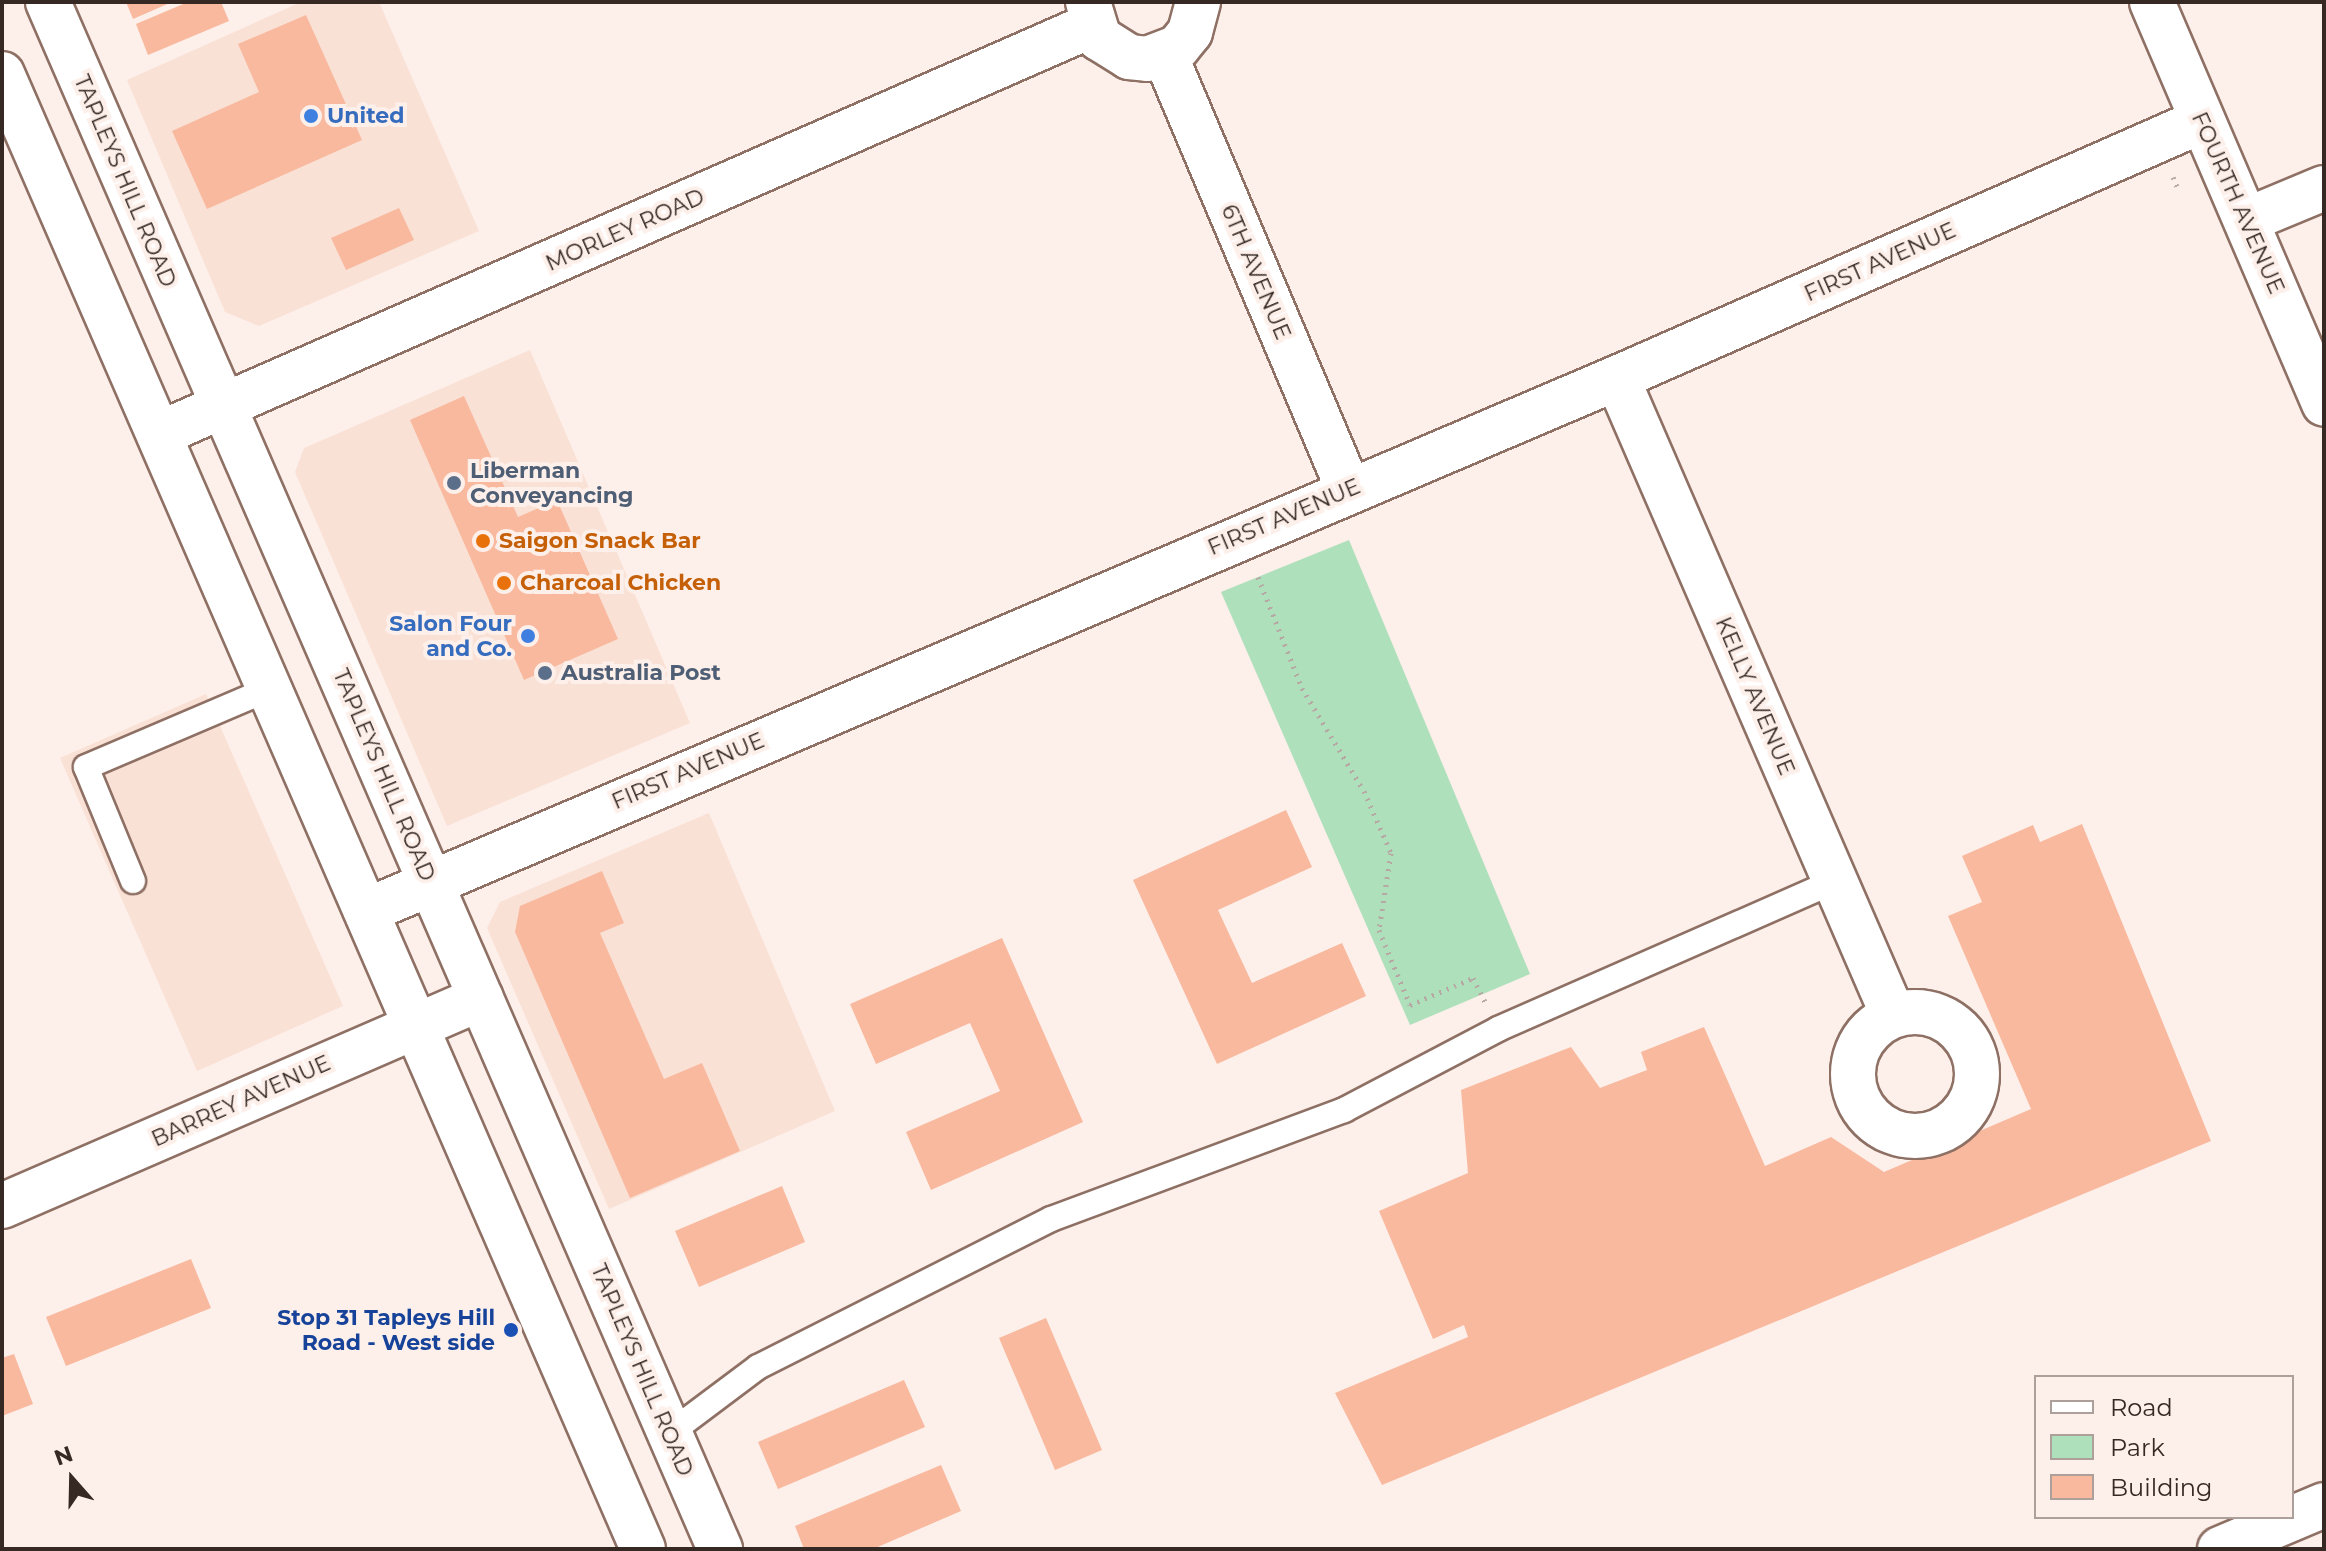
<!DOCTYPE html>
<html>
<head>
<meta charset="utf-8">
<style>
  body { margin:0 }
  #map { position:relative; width:2326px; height:1551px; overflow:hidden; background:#fdefea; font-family:Montserrat,sans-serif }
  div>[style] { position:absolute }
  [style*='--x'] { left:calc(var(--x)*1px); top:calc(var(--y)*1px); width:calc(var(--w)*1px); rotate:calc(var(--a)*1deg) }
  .built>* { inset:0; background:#fae1d6 }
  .green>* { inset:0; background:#afe0bc }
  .building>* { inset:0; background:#f9b99f }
  .path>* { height:5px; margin-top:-2.5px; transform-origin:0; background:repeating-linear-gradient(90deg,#b6a8a3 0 2px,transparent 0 8px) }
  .roads { filter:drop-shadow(2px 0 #8e7064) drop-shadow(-2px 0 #8e7064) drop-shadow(0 2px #8e7064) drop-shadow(0 -2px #8e7064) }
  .service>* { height:24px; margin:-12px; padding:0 12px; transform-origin:12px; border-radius:12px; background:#fff }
  .minor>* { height:44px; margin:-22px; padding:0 22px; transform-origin:22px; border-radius:22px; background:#fff }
  .minor>.ring { margin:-22px; padding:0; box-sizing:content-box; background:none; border:44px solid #fff; border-radius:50% }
  .primary>* { height:44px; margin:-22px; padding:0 22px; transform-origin:22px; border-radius:22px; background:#fff }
  .dots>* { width:22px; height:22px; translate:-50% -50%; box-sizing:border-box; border:4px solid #fdefea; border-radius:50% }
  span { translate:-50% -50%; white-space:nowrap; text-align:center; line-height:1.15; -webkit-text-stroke:8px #fdefea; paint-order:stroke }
  .shop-label { font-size:22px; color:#366cbe; font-weight:700 }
  .left { translate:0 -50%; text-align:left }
  .right { translate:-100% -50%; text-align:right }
  .street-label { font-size:22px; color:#362924 }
  .service-label { font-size:22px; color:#4e5e75; font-weight:700 }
  .food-label { font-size:22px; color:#c56008; font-weight:700 }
  .transit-label { font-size:22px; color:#164399; font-weight:700 }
  .frame { position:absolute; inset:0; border:4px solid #362924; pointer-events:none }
  .legend { position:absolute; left:2034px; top:1375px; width:260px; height:144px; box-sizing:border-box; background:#fdefea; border:2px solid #ada09b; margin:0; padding:10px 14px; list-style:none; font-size:24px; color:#362924 }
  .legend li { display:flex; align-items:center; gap:16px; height:40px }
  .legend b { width:40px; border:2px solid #ada09b }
  .north { position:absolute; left:32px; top:1439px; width:80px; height:80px; -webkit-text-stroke:6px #fdefea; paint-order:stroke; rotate:340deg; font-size:22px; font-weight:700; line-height:32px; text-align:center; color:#362924 }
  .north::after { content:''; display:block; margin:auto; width:28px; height:36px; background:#362924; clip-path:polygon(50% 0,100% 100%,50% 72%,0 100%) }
</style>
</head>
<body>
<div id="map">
  <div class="built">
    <i style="clip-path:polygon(301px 2px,379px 2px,479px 231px,259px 326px,225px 312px,127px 80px)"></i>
    <i style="clip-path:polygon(530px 350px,690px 723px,447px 826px,295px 472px,304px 448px)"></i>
    <i style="clip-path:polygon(206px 694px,343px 1006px,197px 1071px,60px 758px)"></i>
    <i style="clip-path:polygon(709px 813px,835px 1111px,609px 1209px,487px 928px,500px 902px)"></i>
  </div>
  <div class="green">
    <i style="clip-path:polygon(1349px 540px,1530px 974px,1410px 1025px,1221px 592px)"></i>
  </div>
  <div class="building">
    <i style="clip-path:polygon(126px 2px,172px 2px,133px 19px)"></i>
    <i style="clip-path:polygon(188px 2px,221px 2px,229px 21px,148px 55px,136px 24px)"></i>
    <i style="clip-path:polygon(306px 15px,362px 140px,207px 209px,172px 131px,259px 92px,238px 44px)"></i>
    <i style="clip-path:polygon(399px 208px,414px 240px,346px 270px,331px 238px)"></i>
    <i style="clip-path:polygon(464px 396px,518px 517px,557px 500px,618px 639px,524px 680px,410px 420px)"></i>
    <i style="clip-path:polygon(1286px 810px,1312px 867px,1218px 910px,1252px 983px,1342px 943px,1366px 996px,1217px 1064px,1133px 880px)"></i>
    <i style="clip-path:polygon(2082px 824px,2211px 1141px,1382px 1485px,1335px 1393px,1468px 1337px,1464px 1325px,1433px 1339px,1379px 1211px,1468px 1173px,1461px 1090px,1571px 1047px,1600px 1088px,1647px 1070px,1641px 1052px,1704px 1027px,1765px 1166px,1831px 1137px,1884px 1172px,2031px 1109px,1948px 916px,1982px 902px,1962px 856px,2033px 825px,2040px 842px)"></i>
    <i style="clip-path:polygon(602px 871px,624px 923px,600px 933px,664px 1079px,702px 1063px,740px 1151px,630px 1198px,515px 932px,520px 906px)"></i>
    <i style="clip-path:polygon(1002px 938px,1083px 1122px,931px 1190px,906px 1132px,1000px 1091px,970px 1023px,876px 1064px,850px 1004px)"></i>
    <i style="clip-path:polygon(782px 1186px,805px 1242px,699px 1287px,675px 1231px)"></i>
    <i style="clip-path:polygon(191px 1259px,211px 1308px,66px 1366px,46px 1317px)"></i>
    <i style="clip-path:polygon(1046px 1318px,1102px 1450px,1055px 1470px,999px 1338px)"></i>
    <i style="clip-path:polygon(14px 1354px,33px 1404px,2px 1416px,2px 1358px)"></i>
    <i style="clip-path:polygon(904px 1380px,925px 1427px,778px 1489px,758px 1442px)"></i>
    <i style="clip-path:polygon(941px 1465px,961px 1511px,873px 1549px,804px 1549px,795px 1526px)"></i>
  </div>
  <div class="path">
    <i style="--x:2173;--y:177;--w:13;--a:67"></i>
    <i style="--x:1258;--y:577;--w:119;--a:68.4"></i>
    <i style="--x:1302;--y:688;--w:120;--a:59"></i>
    <i style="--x:1364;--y:791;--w:68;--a:66.5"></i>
    <i style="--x:1391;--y:853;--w:78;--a:98.9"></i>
    <i style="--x:1379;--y:930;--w:81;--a:67.5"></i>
    <i style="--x:1410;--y:1005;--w:69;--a:-23.2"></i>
    <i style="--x:1473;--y:978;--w:27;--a:63"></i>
  </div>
  <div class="roads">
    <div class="service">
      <i style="--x:133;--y:881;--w:123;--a:-112.4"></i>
      <i style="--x:86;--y:767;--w:199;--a:-23.1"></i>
      <i style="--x:670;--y:1433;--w:110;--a:-36.9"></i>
      <i style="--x:758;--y:1367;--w:328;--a:-26.8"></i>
      <i style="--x:1051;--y:1219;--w:313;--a:-20.4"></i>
      <i style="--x:1344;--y:1110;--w:174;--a:-27.7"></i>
      <i style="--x:1498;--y:1029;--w:368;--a:-23.7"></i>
    </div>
    <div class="minor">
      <i style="--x:1088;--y:2;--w:38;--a:73"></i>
      <i style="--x:1099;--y:38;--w:36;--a:32"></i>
      <i style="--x:1129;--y:57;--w:18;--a:6"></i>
      <i style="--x:1147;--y:59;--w:33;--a:-21"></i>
      <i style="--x:1178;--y:47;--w:19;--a:-51"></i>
      <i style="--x:1190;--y:32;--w:31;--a:-75"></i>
      <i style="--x:2152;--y:2;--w:437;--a:66.8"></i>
      <i style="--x:1165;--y:55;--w:471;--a:67.1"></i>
      <i style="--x:2247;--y:220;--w:83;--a:-22.6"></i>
      <i style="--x:1617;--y:378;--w:694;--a:66.57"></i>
      <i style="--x:159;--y:434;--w:1019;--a:-23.67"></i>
      <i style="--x:366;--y:911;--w:1360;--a:-23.08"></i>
      <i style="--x:1617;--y:378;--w:638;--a:-23.75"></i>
      <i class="ring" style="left:1853px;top:1012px;width:80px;height:80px"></i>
      <i style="--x:2;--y:1206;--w:522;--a:-23.47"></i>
      <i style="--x:2220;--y:1549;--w:113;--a:-22.9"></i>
    </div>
    <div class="primary">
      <i style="--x:48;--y:2;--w:1687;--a:66.52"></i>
      <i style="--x:2;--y:74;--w:1608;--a:66.51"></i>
    </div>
  </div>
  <div class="dots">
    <i style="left:311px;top:116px;background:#3f7fe0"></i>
    <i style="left:454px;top:483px;background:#5c6f8a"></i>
    <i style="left:483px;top:541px;background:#e8710a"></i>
    <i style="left:504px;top:583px;background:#e8710a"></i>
    <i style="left:528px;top:636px;background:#3f7fe0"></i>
    <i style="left:545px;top:673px;background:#5c6f8a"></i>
    <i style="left:511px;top:1330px;background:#1a4fb4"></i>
  </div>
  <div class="shop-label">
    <span class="left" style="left:327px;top:116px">United</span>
    <span class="right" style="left:512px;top:636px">Salon Four<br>and Co.</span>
  </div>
  <div class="street-label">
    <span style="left:125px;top:181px;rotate:67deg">TAPLEYS HILL ROAD</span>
    <span style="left:2238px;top:203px;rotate:66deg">FOURTH AVENUE</span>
    <span style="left:625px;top:230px;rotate:-24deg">MORLEY ROAD</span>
    <span style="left:1880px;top:262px;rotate:-24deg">FIRST AVENUE</span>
    <span style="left:1256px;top:272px;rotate:67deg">6TH AVENUE</span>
    <span style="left:1284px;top:517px;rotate:-23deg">FIRST AVENUE</span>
    <span style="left:1755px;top:696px;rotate:67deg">KELLY AVENUE</span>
    <span style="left:688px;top:771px;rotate:-23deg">FIRST AVENUE</span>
    <span style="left:384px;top:775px;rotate:67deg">TAPLEYS HILL ROAD</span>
    <span style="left:241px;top:1101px;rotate:-24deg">BARREY AVENUE</span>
    <span style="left:642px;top:1370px;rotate:67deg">TAPLEYS HILL ROAD</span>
  </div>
  <div class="service-label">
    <span class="left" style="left:470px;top:483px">Liberman<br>Conveyancing</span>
    <span class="left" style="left:561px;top:673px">Australia Post</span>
  </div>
  <div class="food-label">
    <span class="left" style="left:499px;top:541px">Saigon Snack Bar</span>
    <span class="left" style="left:520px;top:583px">Charcoal Chicken</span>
  </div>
  <div class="transit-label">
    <span class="right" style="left:495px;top:1330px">Stop 31 Tapleys Hill<br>Road - West side</span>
  </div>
  <div class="frame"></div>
  <ul class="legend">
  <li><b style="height:10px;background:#fff"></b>Road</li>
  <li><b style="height:22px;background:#afe0bc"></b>Park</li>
  <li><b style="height:22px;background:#f9b99f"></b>Building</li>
  </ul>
  <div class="north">N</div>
</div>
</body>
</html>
